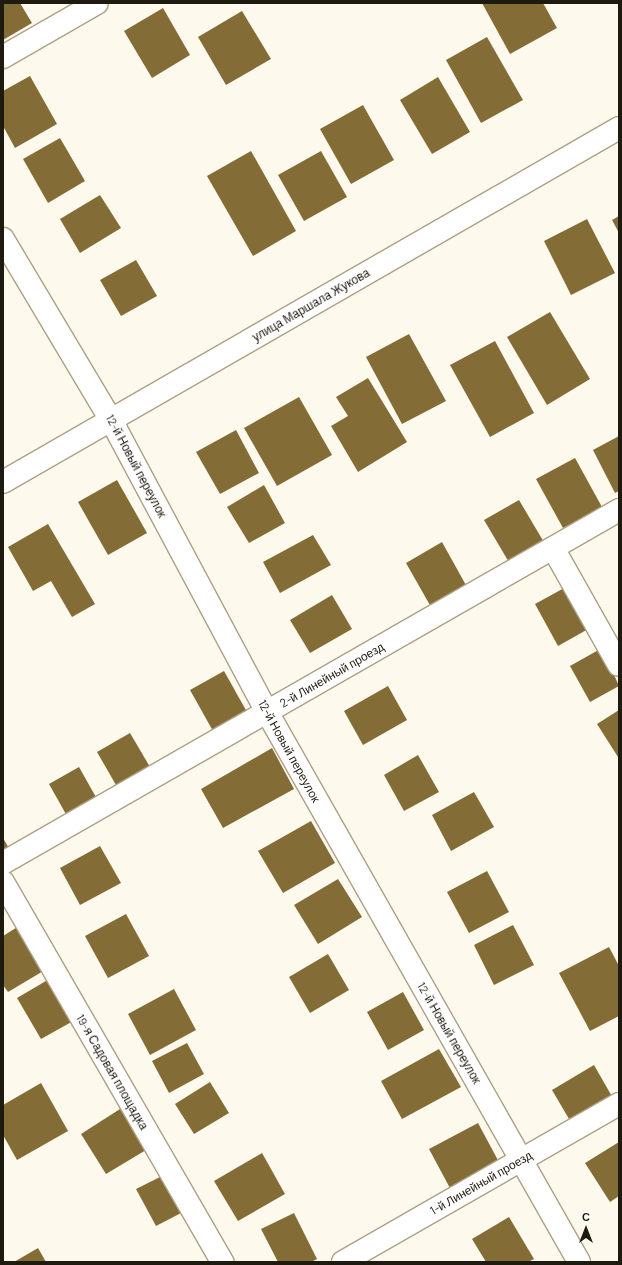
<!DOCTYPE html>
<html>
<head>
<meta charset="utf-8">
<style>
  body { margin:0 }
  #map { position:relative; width:622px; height:1265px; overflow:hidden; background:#fef9ed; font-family:Barlow,sans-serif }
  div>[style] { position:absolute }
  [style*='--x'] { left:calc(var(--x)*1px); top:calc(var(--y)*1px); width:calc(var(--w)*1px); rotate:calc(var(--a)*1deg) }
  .building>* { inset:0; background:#846c36 }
  .roads { filter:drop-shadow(1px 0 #ada084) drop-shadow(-1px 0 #ada084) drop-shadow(0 1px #ada084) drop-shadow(0 -1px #ada084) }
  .minor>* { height:22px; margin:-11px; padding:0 11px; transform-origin:11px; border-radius:11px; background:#fff }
  .major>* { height:22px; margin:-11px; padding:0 11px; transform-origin:11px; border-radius:11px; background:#fff }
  span { translate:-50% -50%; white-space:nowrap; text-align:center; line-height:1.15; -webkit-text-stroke:3.5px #fff; paint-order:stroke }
  .street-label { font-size:12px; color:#1e1a0f }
  .frame { position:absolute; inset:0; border:4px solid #1e1a0f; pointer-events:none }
  .north { position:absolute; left:566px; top:1209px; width:40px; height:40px; -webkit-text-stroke:3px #fff; paint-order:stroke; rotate:0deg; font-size:11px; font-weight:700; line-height:16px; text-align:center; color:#1e1a0f }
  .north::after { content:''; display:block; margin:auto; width:14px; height:18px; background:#1e1a0f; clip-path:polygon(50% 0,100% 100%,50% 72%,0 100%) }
</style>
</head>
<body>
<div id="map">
  <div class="building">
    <i style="clip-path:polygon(3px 3px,20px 3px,32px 23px,3px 40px)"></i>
    <i style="clip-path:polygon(482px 3px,543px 3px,557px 28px,510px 54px)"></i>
    <i style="clip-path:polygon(163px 8px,190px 55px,152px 78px,124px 31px)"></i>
    <i style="clip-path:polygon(242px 11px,271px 59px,226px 85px,198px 37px)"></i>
    <i style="clip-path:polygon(487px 37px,523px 100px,481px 123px,446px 60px)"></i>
    <i style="clip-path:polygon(30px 76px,57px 124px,15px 148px,3px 126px,3px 91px)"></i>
    <i style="clip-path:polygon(438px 77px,470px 132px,432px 154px,400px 100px)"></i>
    <i style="clip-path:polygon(363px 105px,394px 160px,351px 184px,320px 129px)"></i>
    <i style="clip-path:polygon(60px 138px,85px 181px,48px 203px,23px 159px)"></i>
    <i style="clip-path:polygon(251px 151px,296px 231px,253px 256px,207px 176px)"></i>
    <i style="clip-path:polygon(321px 151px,347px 197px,304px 221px,278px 175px)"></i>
    <i style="clip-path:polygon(100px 195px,121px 228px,80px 253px,60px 219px)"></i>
    <i style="clip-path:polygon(619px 216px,619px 233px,612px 220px)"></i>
    <i style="clip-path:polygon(587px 219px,615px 273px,571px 295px,544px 241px)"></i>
    <i style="clip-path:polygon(136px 260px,157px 296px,121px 316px,100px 280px)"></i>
    <i style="clip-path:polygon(550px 312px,590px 379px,547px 405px,507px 337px)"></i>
    <i style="clip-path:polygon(409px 334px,446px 401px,402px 424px,366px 357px)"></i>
    <i style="clip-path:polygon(495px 341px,534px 413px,490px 437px,450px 365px)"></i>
    <i style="clip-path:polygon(368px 378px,407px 442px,358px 472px,331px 426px,348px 416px,336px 397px)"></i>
    <i style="clip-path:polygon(299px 397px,332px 455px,277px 486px,244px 428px)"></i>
    <i style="clip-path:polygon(236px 430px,259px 473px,220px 494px,196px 452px)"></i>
    <i style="clip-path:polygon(619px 436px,619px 491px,615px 493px,593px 450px)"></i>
    <i style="clip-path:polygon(575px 458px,602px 507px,563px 528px,536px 479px)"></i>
    <i style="clip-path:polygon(117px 480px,147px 533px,108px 555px,78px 502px)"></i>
    <i style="clip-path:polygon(264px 485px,285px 523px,249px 543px,227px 507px)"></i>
    <i style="clip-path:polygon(519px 500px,545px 544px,510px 564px,484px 520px)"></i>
    <i style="clip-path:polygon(48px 524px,95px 604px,72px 617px,51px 581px,33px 591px,8px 547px)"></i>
    <i style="clip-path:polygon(313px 535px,331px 565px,280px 593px,263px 562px)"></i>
    <i style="clip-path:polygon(442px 542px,467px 587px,431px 607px,406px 563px)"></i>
    <i style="clip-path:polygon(566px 587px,590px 628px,558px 646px,535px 604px)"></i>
    <i style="clip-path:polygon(332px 595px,352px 629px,310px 653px,290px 620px)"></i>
    <i style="clip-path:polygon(602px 648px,619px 686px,590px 702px,570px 666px)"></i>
    <i style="clip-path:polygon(224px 671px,247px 712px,213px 731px,190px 690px)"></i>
    <i style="clip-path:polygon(388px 686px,407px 720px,363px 745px,344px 711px)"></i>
    <i style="clip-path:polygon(619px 710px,619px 757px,618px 757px,597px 724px)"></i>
    <i style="clip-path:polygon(130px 733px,150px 767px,116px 785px,97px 752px)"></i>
    <i style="clip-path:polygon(272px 748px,294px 789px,223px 828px,201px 789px)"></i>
    <i style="clip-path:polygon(418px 755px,439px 792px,404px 811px,384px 775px)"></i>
    <i style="clip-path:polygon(79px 767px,97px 799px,67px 816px,49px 784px)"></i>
    <i style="clip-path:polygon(474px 792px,494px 827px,451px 851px,432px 815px)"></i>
    <i style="clip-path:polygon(311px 821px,335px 863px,283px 893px,258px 851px)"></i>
    <i style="clip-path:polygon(3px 838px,10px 850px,3px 854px)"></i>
    <i style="clip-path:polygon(100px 846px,121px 883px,80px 905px,60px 868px)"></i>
    <i style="clip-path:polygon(487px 871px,509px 912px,469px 933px,447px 892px)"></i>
    <i style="clip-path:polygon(338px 879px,362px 917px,318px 944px,294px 905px)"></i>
    <i style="clip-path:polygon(126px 914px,149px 956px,108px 978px,85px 936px)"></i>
    <i style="clip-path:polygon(513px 925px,534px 965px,494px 985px,474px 945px)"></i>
    <i style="clip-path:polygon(19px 926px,45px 970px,8px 992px,3px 985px,3px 936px)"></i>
    <i style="clip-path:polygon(609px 947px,619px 966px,619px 1016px,590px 1031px,559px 973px)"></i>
    <i style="clip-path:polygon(328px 954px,349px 990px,310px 1013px,289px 977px)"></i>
    <i style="clip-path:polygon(51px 978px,75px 1020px,41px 1039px,17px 998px)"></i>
    <i style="clip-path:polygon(174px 989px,196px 1030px,150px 1055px,128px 1014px)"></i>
    <i style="clip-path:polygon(403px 992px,424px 1030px,388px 1050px,367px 1012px)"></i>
    <i style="clip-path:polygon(187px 1043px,204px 1074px,169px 1093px,152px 1061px)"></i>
    <i style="clip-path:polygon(439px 1049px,461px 1087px,402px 1119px,381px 1081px)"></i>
    <i style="clip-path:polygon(594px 1065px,614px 1100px,572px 1124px,552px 1090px)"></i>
    <i style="clip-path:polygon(210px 1082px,229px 1113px,194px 1134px,175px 1104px)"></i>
    <i style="clip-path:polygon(41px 1083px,68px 1131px,17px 1160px,3px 1135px,3px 1105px)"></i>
    <i style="clip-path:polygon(120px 1109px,146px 1150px,106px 1174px,81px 1134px)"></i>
    <i style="clip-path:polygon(478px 1123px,500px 1164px,451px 1190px,429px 1149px)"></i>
    <i style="clip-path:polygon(619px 1142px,619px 1196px,610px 1202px,585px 1163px)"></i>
    <i style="clip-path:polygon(262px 1153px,285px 1194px,238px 1221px,214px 1181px)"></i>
    <i style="clip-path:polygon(164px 1175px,183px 1212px,156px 1226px,136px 1189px)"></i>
    <i style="clip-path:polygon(294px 1213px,317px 1259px,311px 1262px,278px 1262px,261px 1229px)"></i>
    <i style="clip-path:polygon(509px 1217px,534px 1259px,528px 1262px,486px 1262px,472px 1239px)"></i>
    <i style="clip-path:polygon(38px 1248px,46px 1262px,14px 1262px)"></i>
  </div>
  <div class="roads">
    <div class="minor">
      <i style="--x:3;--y:57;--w:108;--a:-29.9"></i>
      <i style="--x:3;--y:239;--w:211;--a:59.2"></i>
      <i style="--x:111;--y:420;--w:331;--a:61.9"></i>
      <i style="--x:267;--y:712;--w:632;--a:60.43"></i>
      <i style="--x:553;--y:548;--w:134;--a:60.6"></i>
      <i style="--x:3;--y:863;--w:710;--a:-29.81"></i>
      <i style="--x:3;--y:882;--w:439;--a:60"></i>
      <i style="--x:343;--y:1262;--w:318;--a:-29.8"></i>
    </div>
    <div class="major">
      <i style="--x:3;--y:482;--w:710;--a:-29.88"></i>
    </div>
  </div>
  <div class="street-label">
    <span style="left:311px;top:305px;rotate:-30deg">улица Маршала Жукова</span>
    <span style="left:136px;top:466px;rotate:62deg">12-й Новый переулок</span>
    <span style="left:332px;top:675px;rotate:-30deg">2-й Линейный проезд</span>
    <span style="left:289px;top:751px;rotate:61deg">12-й Новый переулок</span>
    <span style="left:449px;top:1033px;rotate:60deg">12-й Новый переулок</span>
    <span style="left:112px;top:1072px;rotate:60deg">19-я Садовая площадка</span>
    <span style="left:481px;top:1183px;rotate:-30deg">1-й Линейный проезд</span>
  </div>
  <div class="frame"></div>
  <div class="north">С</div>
</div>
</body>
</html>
